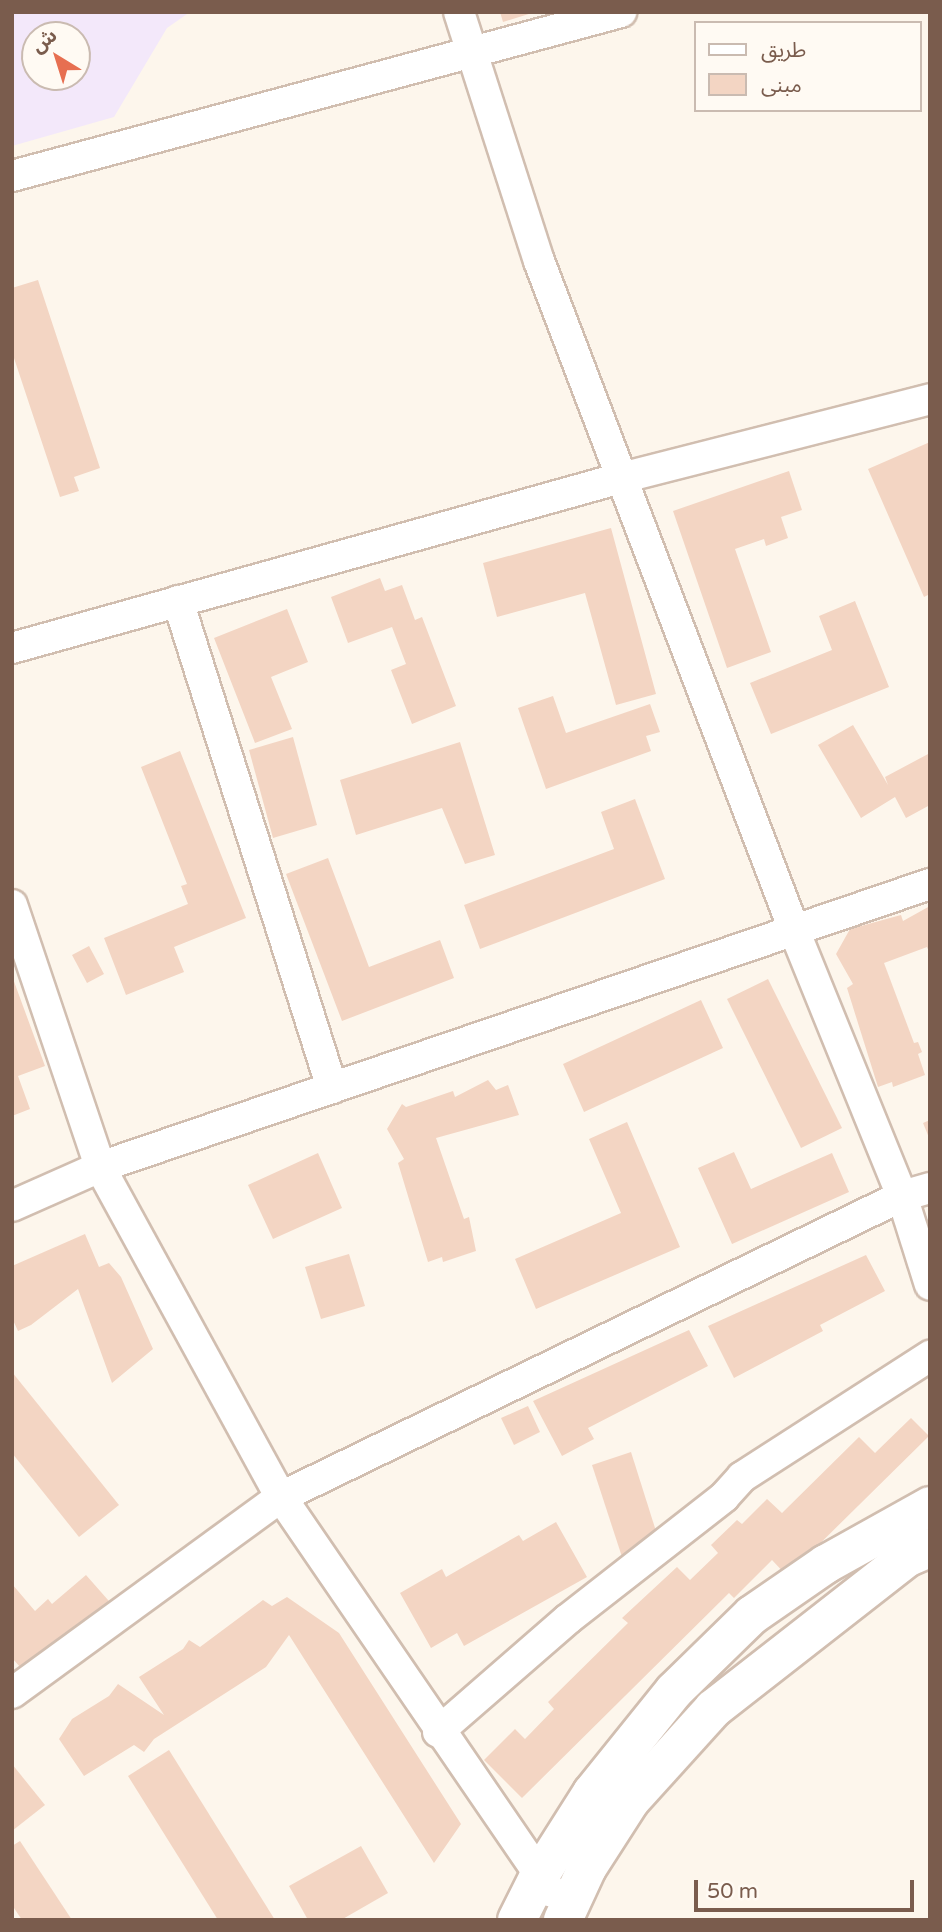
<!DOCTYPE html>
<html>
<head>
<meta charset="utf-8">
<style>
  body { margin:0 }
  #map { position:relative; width:942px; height:1932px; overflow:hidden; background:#fdf6ec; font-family:"Varela Round","Noto Sans Arabic",sans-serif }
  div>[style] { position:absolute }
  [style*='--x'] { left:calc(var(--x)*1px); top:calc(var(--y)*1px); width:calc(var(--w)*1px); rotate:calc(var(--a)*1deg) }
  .education>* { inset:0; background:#f3e8fa }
  .building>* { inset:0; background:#f3d5c3 }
  .roads { filter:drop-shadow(2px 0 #d1beb0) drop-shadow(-2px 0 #d1beb0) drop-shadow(0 2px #d1beb0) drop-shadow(0 -2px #d1beb0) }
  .minor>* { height:30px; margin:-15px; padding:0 15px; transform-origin:15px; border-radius:15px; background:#fff }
  .tertiary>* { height:38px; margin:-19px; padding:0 19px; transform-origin:19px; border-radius:19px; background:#fff }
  span { translate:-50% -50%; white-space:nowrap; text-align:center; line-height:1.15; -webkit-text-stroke:6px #fffaf3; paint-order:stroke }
  .frame { position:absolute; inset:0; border:14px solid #7a5c4d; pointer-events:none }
  .legend { position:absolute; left:694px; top:21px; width:228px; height:91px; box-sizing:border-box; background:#fffaf3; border:2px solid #cabbb1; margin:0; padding:9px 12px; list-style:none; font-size:21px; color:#7a5c4d }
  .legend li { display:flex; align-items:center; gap:14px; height:35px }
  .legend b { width:35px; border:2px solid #cabbb1 }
  .north { position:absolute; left:21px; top:21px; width:70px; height:70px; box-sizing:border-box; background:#fffaf3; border:2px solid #cabbb1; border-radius:50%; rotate:322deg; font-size:19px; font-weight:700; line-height:28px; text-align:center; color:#7a5c4d }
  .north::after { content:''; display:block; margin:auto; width:24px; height:32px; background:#e76f51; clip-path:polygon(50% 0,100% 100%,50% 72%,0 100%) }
  .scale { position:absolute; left:694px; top:1880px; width:220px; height:32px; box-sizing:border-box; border:4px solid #7a5c4d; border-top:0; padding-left:9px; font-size:21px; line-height:24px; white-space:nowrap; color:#7a5c4d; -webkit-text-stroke:5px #fffaf3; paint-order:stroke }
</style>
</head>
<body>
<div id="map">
  <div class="education">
    <i style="clip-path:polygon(evenodd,12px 12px,190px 12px,167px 28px,114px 117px,12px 146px,12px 12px,35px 35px,77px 35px,77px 77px,35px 77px,35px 35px)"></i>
  </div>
  <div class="building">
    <i style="clip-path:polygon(500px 12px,532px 12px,532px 13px,503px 22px)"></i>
    <i style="clip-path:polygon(38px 280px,100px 468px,74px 477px,79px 491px,60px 497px,12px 352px,12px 288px)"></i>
    <i style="clip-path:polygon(930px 442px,930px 594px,924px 597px,868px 469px)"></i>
    <i style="clip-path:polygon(789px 471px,802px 510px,781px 517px,788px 538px,766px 546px,764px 539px,735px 549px,771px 652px,727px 668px,673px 511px)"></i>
    <i style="clip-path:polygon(611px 528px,656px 694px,616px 705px,585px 593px,497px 617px,483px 563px)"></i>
    <i style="clip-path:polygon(380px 578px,385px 591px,402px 585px,415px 620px,422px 617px,456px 706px,412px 724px,391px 670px,406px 664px,392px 627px,348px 643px,331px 597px)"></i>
    <i style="clip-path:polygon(855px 601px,889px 687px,771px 734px,750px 683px,832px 650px,819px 616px)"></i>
    <i style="clip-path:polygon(287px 609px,308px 662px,271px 677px,292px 729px,255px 743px,214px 638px)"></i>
    <i style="clip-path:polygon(553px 696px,566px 733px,650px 704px,660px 732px,646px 736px,651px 751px,546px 789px,518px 708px)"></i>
    <i style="clip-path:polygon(853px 725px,888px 785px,885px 777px,930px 753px,930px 805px,906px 818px,895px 797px,861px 818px,818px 745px)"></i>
    <i style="clip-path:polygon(293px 737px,317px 825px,273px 838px,249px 750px)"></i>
    <i style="clip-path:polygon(460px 742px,495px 855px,465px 864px,442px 808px,356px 835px,340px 780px)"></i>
    <i style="clip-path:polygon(180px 751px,246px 918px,174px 947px,184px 972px,126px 995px,104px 938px,188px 904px,181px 886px,187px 884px,141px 767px)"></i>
    <i style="clip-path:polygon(635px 799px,665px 879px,480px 949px,464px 905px,614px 849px,601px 812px)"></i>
    <i style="clip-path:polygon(328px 858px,369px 967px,440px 940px,454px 978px,342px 1021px,286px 874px)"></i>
    <i style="clip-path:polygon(930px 906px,930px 954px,927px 947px,884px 963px,914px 1043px,918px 1042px,922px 1052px,918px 1054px,925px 1075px,893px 1087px,892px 1082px,878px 1087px,847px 988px,853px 984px,836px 954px,850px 929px,901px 915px,903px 921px)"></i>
    <i style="clip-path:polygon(89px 946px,104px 974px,87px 983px,72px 955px)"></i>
    <i style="clip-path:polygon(12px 976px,45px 1066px,18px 1076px,30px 1109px,12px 1116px)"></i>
    <i style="clip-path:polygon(768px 979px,842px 1128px,801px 1148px,727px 999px)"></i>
    <i style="clip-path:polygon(701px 1000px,723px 1048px,584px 1112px,563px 1064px)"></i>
    <i style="clip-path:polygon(488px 1080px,496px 1090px,508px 1085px,519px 1115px,436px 1138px,464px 1219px,469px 1217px,476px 1251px,443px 1262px,442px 1257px,428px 1262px,398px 1163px,404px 1159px,387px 1129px,402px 1104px,406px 1107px,453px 1091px,455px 1097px)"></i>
    <i style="clip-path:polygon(930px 1120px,930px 1140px,923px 1123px)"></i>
    <i style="clip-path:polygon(627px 1122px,680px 1247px,536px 1309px,515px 1259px,621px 1213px,589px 1139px)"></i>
    <i style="clip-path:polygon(734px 1152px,751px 1189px,832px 1153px,849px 1192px,732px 1244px,698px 1168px)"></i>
    <i style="clip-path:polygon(318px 1153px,342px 1208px,273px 1239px,248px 1185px)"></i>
    <i style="clip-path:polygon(85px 1234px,99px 1267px,109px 1263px,121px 1277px,153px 1349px,112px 1383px,78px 1289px,31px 1325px,18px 1331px,12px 1318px,12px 1266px)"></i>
    <i style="clip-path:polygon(349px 1254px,365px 1306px,321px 1319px,305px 1267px)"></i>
    <i style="clip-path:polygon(866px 1255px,885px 1291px,820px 1325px,823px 1331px,734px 1378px,708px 1326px)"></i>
    <i style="clip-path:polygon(689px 1330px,708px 1366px,588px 1428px,594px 1439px,562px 1456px,533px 1401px)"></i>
    <i style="clip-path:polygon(12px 1372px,119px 1505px,79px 1537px,12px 1453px)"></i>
    <i style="clip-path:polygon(528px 1406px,540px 1432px,514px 1445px,501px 1418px)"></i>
    <i style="clip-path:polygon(911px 1418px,929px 1436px,787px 1576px,772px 1560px,734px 1598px,729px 1593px,522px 1798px,484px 1760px,515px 1729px,525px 1739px,554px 1709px,548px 1702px,628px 1623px,622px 1618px,677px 1567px,690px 1580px,718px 1553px,711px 1545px,737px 1520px,742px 1524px,767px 1499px,782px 1513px,859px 1437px,875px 1453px)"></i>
    <i style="clip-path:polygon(631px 1452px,661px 1547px,623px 1560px,592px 1465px)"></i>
    <i style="clip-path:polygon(556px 1522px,587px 1577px,464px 1646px,457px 1633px,431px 1648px,400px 1593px,442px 1569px,446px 1577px,519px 1535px,523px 1541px)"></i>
    <i style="clip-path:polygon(86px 1575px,123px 1617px,29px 1677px,12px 1658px,12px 1584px,35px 1611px,48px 1599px,52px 1604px)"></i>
    <i style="clip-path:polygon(287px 1597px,339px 1633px,461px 1824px,434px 1863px,289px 1635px,266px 1667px,154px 1739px,144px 1752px,134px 1745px,84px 1776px,59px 1739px,72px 1719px,109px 1696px,118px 1684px,164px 1715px,139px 1677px,183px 1649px,189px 1640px,200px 1647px,263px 1600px,272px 1606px)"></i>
    <i style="clip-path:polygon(169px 1750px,275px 1920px,218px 1920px,128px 1776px)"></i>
    <i style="clip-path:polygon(12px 1764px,45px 1805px,12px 1831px)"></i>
    <i style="clip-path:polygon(20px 1841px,72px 1920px,22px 1920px,12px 1905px,12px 1846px)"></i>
    <i style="clip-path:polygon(361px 1846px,388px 1893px,341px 1920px,308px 1920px,289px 1886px)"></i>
  </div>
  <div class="roads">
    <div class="minor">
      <i style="--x:459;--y:12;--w:262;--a:72.2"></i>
      <i style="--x:539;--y:261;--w:716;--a:69.13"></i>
      <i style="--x:794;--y:930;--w:287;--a:67.9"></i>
      <i style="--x:902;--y:1196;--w:93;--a:72.5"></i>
      <i style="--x:12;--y:176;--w:631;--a:-15.07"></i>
      <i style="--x:178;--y:601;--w:511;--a:72.45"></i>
      <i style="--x:12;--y:648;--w:632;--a:-15.6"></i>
      <i style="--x:621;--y:478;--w:319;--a:-14.3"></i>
      <i style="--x:12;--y:905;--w:276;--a:71.4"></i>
      <i style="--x:100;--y:1167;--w:376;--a:61.3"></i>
      <i style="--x:281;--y:1497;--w:478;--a:55.6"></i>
      <i style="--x:12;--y:1206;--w:96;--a:-23.9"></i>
      <i style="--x:100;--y:1167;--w:877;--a:-18.83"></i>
      <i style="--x:12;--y:1693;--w:333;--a:-36.1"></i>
      <i style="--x:281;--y:1497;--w:690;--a:-25.86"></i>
      <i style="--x:902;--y:1196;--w:29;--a:-16"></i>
      <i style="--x:438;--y:1732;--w:172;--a:-41"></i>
      <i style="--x:568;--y:1619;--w:198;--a:-38"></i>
      <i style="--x:724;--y:1497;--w:27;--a:-48"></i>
      <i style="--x:742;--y:1477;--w:224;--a:-32.8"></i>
    </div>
    <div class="tertiary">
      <i style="--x:517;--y:1920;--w:47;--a:-63.4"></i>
      <i style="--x:538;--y:1878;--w:101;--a:-57.6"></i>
      <i style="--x:592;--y:1793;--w:131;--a:-51.2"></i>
      <i style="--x:674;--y:1691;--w:109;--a:-44.3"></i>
      <i style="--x:752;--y:1615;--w:90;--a:-34.6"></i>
      <i style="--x:826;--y:1564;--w:119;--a:-29.1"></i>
      <i style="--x:563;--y:1920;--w:57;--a:-65.2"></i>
      <i style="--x:587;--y:1868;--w:80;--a:-57.3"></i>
      <i style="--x:630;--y:1801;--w:124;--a:-47.9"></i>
      <i style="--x:713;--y:1709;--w:245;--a:-38"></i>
      <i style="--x:906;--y:1558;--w:26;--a:-23"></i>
    </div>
  </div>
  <div class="frame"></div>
  <ul class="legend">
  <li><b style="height:9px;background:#fff"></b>طريق</li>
  <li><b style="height:19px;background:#f3d5c3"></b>مبنى</li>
  </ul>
  <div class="north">ش</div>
  <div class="scale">50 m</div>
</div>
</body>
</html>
